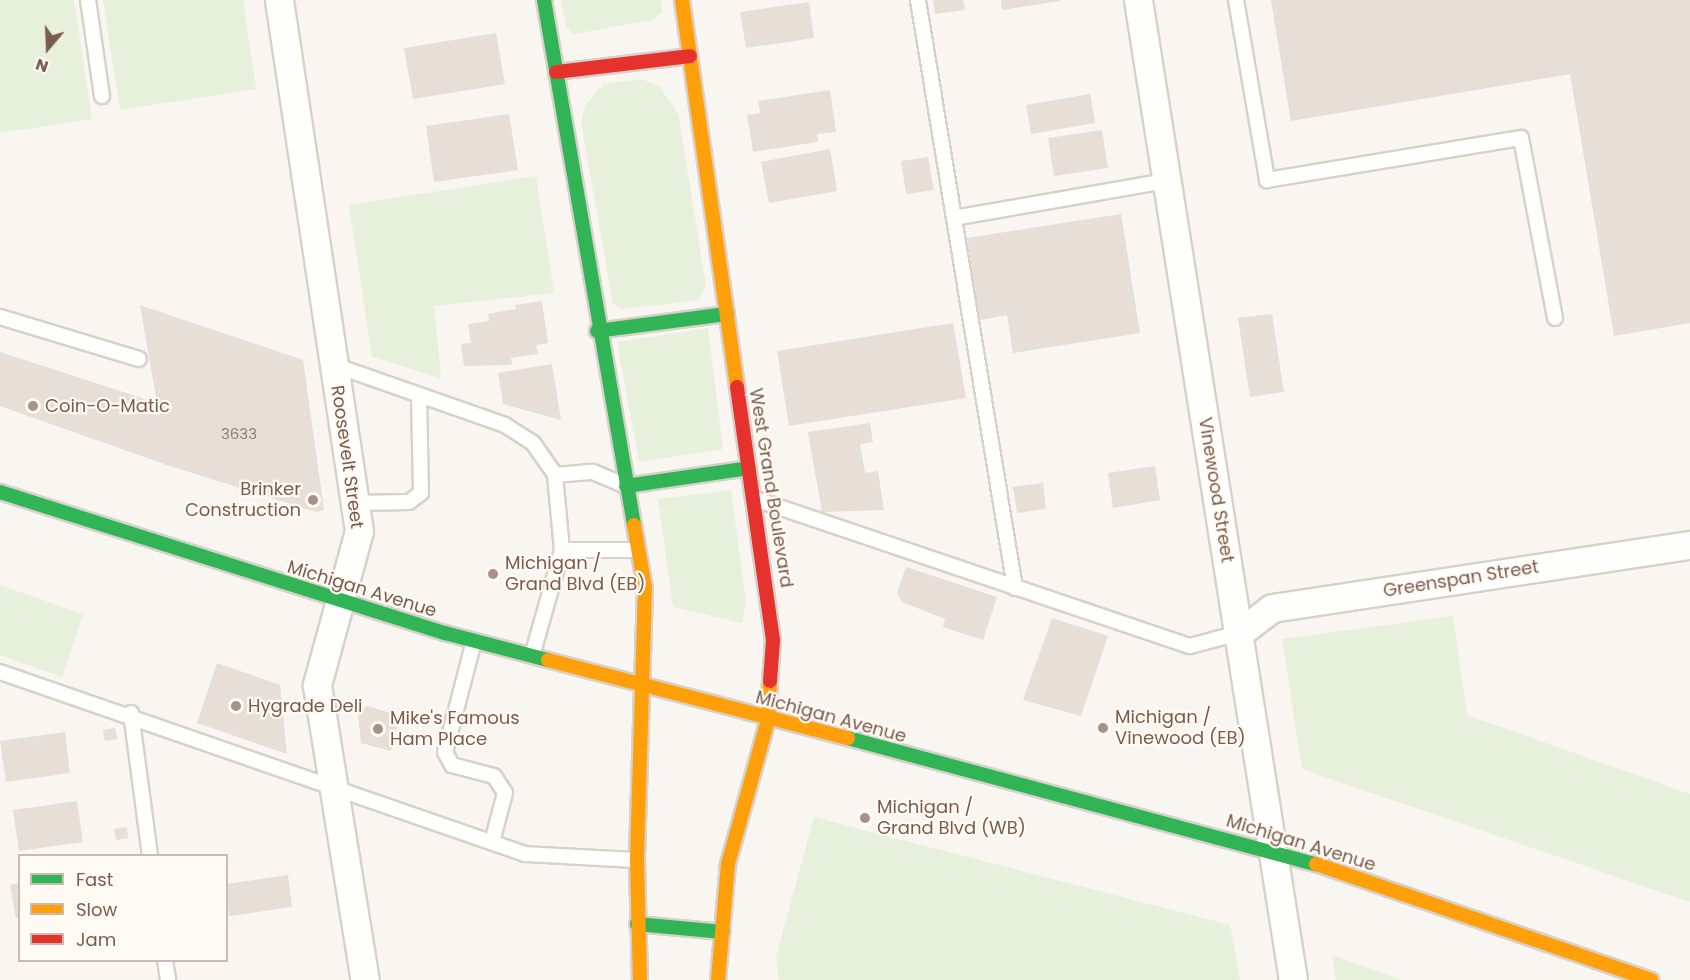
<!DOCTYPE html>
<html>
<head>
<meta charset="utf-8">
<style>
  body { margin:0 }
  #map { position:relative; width:1690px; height:980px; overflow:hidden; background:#f9f5f0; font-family:Poppins,sans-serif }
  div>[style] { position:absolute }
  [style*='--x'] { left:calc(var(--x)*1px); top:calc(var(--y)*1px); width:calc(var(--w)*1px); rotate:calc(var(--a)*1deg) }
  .green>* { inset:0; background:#e7f0db }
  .building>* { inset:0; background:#e6ded7 }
  .roads { filter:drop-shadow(2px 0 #d7d1cb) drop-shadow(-2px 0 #d7d1cb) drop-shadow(0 2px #d7d1cb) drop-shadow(0 -2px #d7d1cb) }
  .lane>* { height:14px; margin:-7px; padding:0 7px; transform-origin:7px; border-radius:7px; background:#fefefd }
  .street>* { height:27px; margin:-13.5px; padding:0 13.5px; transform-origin:13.5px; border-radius:13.5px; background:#fefefd }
  .fast>* { height:14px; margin:-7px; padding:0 7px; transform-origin:7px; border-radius:7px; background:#30b455 }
  .slow>* { height:14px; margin:-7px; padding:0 7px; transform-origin:7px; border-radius:7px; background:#ff9f0a }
  .jam>* { height:14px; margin:-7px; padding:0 7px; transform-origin:7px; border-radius:7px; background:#e5322d }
  .dots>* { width:16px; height:16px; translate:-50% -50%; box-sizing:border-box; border:3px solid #fffaf3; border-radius:50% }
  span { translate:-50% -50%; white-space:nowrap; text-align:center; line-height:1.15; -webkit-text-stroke:4.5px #fffaf3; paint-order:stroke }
  .number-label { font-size:15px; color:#977e72 }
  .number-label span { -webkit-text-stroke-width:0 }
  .poi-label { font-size:18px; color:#7a5c4d }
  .left { translate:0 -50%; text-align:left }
  .right { translate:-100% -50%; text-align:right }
  .street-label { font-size:18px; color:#7a5c4d }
  .legend { position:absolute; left:18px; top:854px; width:210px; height:108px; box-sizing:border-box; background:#fffaf3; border:2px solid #cabbb1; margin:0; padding:8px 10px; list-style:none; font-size:18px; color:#7a5c4d }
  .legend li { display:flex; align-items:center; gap:12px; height:30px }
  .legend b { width:30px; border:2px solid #cabbb1 }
  .north { position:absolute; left:18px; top:18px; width:60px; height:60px; -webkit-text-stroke:4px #fffaf3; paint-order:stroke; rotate:199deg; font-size:16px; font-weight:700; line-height:24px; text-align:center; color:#7a5c4d }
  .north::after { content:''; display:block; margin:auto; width:21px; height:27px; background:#7a5c4d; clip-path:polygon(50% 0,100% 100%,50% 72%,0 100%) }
</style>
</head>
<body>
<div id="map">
  <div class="green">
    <i style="clip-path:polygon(0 0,74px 0,92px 119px,0 133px)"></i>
    <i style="clip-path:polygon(103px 0,243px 0,256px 89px,120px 110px)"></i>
    <i style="clip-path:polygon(561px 0,661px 0,663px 11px,652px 20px,574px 34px,566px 26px)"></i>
    <i style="clip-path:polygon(641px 79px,659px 86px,678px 113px,706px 286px,698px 300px,623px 309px,613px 304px,581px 122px,586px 104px,604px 84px)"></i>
    <i style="clip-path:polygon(536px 176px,554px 293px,434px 306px,441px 378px,372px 357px,349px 205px)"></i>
    <i style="clip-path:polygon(708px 328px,723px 449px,639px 462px,617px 342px)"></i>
    <i style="clip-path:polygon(731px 490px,746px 602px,742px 623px,673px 607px,658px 499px)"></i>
    <i style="clip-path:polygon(0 585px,83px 614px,62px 677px,0 655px)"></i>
    <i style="clip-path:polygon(1453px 616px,1467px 715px,1690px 794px,1690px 902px,1302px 769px,1282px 639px)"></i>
    <i style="clip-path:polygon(814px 817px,1230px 925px,1240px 980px,779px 980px,776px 957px)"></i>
    <i style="clip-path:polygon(1332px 955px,1402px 980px,1336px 980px)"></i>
  </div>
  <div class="building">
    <i style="clip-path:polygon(933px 0,963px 0,965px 10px,935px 14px)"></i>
    <i style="clip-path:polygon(1001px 0,1060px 0,1060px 1px,1002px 10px)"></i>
    <i style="clip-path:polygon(1271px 0,1690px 0,1690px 323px,1614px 336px,1570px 74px,1291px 121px)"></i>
    <i style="clip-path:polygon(809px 2px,814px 38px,746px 48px,740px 12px)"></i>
    <i style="clip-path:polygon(496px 33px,505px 84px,413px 99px,404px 48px)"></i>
    <i style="clip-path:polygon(830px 90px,836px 132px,817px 134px,818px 142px,753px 152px,747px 115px,760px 113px,758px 101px)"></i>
    <i style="clip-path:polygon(1090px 94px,1095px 123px,1031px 134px,1026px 105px)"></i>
    <i style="clip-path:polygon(509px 114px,518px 170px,434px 182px,426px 126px)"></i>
    <i style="clip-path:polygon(1102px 130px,1108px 168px,1054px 176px,1048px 138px)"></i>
    <i style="clip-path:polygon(830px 149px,837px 191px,769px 203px,761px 162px)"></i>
    <i style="clip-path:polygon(928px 157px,934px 190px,906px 194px,901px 161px)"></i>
    <i style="clip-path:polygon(1121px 214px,1140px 333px,1013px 353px,1007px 315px,980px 320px,967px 238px)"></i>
    <i style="clip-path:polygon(542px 301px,548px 343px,536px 345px,538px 354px,511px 358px,512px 365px,464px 366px,461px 344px,471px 343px,468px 324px,489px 321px,488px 314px,516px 309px,515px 305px)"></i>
    <i style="clip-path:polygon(140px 305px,303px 360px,324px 510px,316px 512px,167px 465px,0 406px,0 352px,157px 403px)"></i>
    <i style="clip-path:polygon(1272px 314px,1284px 392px,1250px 397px,1238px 318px)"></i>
    <i style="clip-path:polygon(953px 323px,966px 398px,789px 426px,777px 351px)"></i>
    <i style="clip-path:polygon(552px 364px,561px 420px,503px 404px,498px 373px)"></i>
    <i style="clip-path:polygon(870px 423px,873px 442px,860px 444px,865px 473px,878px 471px,884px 510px,822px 512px,808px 432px)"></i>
    <i style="clip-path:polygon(1155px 466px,1160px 500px,1113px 508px,1108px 473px)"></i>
    <i style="clip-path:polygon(1043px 483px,1046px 509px,1017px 513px,1013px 487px)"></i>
    <i style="clip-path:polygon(906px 567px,997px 597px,983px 640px,943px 627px,945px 619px,902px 602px,897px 593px)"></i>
    <i style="clip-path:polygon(1052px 618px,1108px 636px,1081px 716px,1023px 700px)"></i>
    <i style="clip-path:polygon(217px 663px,280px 685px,287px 754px,197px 723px)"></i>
    <i style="clip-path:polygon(367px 706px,400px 716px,391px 751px,361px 743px,358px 714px)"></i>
    <i style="clip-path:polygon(115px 728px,117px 739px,105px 741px,103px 730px)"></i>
    <i style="clip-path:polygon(65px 732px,70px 773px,6px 782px,0 741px)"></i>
    <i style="clip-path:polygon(77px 801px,83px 842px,19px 851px,13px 810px)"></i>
    <i style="clip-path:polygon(127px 827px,128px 838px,116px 840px,114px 829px)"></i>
    <i style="clip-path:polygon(288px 875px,292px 907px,229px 916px,226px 884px)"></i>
    <i style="clip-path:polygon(20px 883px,20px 918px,16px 918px,10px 885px)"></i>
  </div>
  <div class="roads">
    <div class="lane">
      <i style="--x:88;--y:0;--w:97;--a:81.7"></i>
      <i style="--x:918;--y:0;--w:596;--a:80.63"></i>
      <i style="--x:1236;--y:0;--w:183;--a:80.2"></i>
      <i style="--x:1267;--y:180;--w:257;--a:-9.4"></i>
      <i style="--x:1521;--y:138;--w:183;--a:79.3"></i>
      <i style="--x:954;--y:218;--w:216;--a:-9.9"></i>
      <i style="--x:0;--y:317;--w:145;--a:16.8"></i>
      <i style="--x:334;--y:365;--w:181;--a:19.3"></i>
      <i style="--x:505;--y:425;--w:33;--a:33"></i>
      <i style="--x:533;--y:443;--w:39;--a:55"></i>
      <i style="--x:555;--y:475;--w:38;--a:-5"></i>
      <i style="--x:593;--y:472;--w:34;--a:23"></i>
      <i style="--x:555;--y:475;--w:75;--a:84.7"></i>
      <i style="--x:755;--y:499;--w:459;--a:18.7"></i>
      <i style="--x:1190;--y:646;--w:51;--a:-14.9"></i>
      <i style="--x:355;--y:503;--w:54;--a:-1.1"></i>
      <i style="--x:409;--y:502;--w:15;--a:-37"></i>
      <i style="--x:421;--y:493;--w:95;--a:-91.2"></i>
      <i style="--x:474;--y:641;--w:115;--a:104.6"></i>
      <i style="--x:445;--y:752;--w:15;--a:62"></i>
      <i style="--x:452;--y:765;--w:43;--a:14.7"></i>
      <i style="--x:494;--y:776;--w:20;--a:57"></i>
      <i style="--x:505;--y:793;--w:51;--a:104.9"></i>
      <i style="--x:532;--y:656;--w:110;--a:-74.2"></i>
      <i style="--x:562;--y:550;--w:76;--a:0"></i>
      <i style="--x:0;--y:672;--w:556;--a:19.12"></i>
      <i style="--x:525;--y:854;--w:112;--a:3.1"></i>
      <i style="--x:131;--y:713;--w:144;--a:82.4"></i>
      <i style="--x:165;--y:960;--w:20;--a:81"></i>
    </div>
    <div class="street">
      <i style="--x:279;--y:0;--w:537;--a:81.43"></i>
      <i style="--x:359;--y:531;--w:160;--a:105.3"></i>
      <i style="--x:317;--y:685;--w:299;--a:80.8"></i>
      <i style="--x:1138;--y:0;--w:992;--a:81.01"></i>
      <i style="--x:1239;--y:633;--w:41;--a:-37.1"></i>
      <i style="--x:1272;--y:608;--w:423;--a:-8.6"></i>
    </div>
    <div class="fast">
      <i style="--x:544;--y:0;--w:533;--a:80.27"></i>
      <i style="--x:597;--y:331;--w:131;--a:-7.5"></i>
      <i style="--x:626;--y:486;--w:124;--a:-8.3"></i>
      <i style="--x:0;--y:492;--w:467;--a:17.6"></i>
      <i style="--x:445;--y:633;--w:106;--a:14.7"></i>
      <i style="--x:848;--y:738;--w:485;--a:15.1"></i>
      <i style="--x:637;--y:924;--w:86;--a:5.3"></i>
    </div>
    <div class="slow">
      <i style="--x:682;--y:0;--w:391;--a:81.9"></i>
      <i style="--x:634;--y:525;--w:64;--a:80.1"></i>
      <i style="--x:645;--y:588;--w:272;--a:91.7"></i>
      <i style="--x:637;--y:860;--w:120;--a:88.6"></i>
      <i style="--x:548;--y:660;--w:310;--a:14.6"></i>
      <i style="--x:1316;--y:864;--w:355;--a:19.1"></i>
      <i style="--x:718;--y:980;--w:116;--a:-85.1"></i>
      <i style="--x:728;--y:864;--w:149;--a:-74.5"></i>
      <i style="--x:768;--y:720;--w:39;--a:-87"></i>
    </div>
    <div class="jam">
      <i style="--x:556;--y:72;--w:135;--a:-6.8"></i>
      <i style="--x:737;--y:387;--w:256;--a:81.9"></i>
      <i style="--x:773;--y:640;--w:41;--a:94.2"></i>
    </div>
  </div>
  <div class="dots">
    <i style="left:33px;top:406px;background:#a69286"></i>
    <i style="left:313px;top:500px;background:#a69286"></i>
    <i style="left:493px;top:574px;background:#a69286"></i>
    <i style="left:236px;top:706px;background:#a69286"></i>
    <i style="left:1103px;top:728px;background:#a69286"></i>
    <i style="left:378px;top:729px;background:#a69286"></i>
    <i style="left:865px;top:818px;background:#a69286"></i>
  </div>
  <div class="number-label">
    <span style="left:239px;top:434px">3633</span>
  </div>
  <div class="poi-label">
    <span class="left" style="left:45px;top:406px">Coin-O-Matic</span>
    <span class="right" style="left:301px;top:500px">Brinker<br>Construction</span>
    <span class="left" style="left:505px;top:574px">Michigan /<br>Grand Blvd (EB)</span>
    <span class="left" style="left:248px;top:706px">Hygrade Deli</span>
    <span class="left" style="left:1115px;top:728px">Michigan /<br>Vinewood (EB)</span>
    <span class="left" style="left:390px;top:729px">Mike's Famous<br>Ham Place</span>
    <span class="left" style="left:877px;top:818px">Michigan /<br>Grand Blvd (WB)</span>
  </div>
  <div class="street-label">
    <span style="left:347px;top:457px;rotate:82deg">Roosevelt Street</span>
    <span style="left:771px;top:488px;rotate:81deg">West Grand Boulevard</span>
    <span style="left:1216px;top:490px;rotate:81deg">Vinewood Street</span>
    <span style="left:1461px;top:579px;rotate:-9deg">Greenspan Street</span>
    <span style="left:362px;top:589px;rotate:17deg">Michigan Avenue</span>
    <span style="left:831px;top:717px;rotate:15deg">Michigan Avenue</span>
    <span style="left:1301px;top:843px;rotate:17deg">Michigan Avenue</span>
  </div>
  <ul class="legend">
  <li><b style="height:8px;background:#30b455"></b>Fast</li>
  <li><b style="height:8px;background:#ff9f0a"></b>Slow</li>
  <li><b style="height:8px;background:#e5322d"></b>Jam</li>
  </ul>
  <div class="north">N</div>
</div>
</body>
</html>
